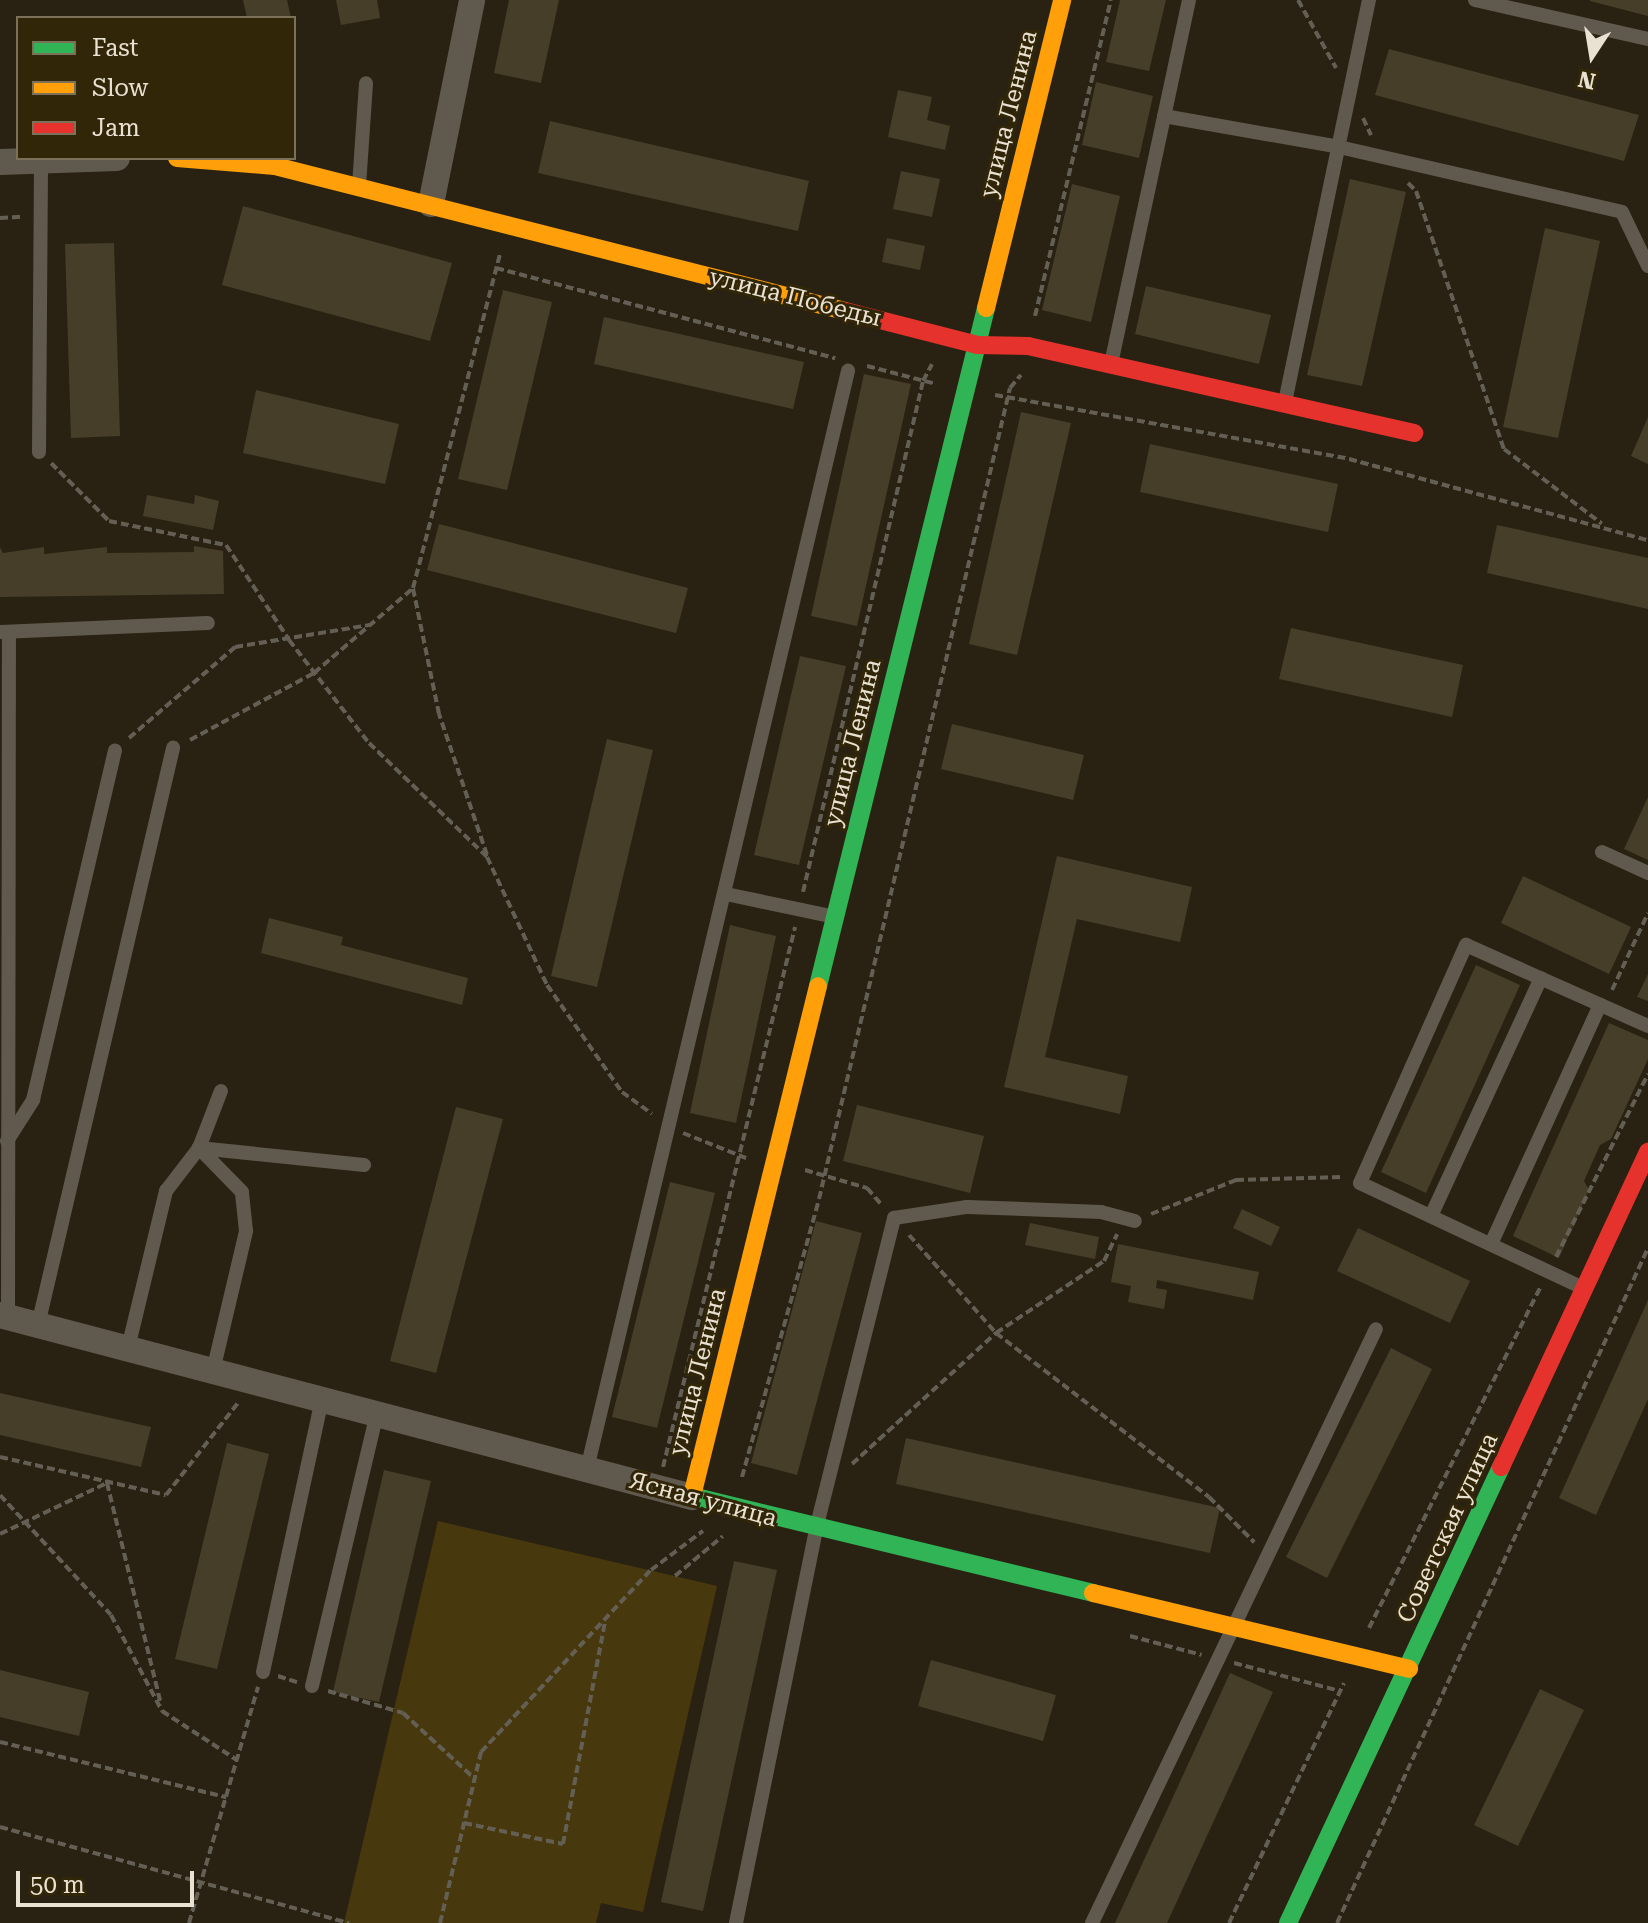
<!DOCTYPE html>
<html>
<head>
<meta charset="utf-8">
<style>
  body { margin:0 }
  #map { position:relative; width:1648px; height:1923px; overflow:hidden; background:#292212; font-family:"Roboto Serif",serif }
  div>[style] { position:absolute }
  [style*='--x'] { left:calc(var(--x)*1px); top:calc(var(--y)*1px); width:calc(var(--w)*1px); rotate:calc(var(--a)*1deg) }
  .green>* { inset:0; background:#48380e }
  .building>* { inset:0; background:#463e28 }
  .path>* { height:4px; margin-top:-2px; transform-origin:0; background:repeating-linear-gradient(90deg,#645f54 0 8px,transparent 0 12px) }
  .lane>* { height:14px; margin:-7px; padding:0 7px; transform-origin:7px; border-radius:7px; background:#605a4e }
  .street>* { height:26px; margin:-13px; padding:0 13px; transform-origin:13px; border-radius:13px; background:#605a4e }
  .fast>* { height:18px; margin:-9px; padding:0 9px; transform-origin:9px; border-radius:9px; background:#30b455 }
  .slow>* { height:18px; margin:-9px; padding:0 9px; transform-origin:9px; border-radius:9px; background:#ff9f0a }
  .jam>* { height:18px; margin:-9px; padding:0 9px; transform-origin:9px; border-radius:9px; background:#e5322d }
  span { translate:-50% -50%; white-space:nowrap; text-align:center; line-height:1.15; -webkit-text-stroke:6px #322609; paint-order:stroke }
  .street-label { font-size:24px; color:#e9e1d1 }
  .legend { position:absolute; left:16px; top:16px; width:280px; height:144px; box-sizing:border-box; background:#322609; border:2px solid #7b7159; margin:0; padding:10px 14px; list-style:none; font-size:24px; color:#e9e1d1 }
  .legend li { display:flex; align-items:center; gap:16px; height:40px }
  .legend b { width:40px; border:2px solid #7b7159 }
  .north { position:absolute; left:1552px; top:16px; width:80px; height:80px; -webkit-text-stroke:6px #322609; paint-order:stroke; rotate:192deg; font-size:22px; font-weight:700; line-height:32px; text-align:center; color:#e9e1d1 }
  .north::after { content:''; display:block; margin:auto; width:28px; height:36px; background:#e9e1d1; clip-path:polygon(50% 0,100% 100%,50% 72%,0 100%) }
  .scale { position:absolute; left:16px; top:1871px; width:178px; height:36px; box-sizing:border-box; border:4px solid #e9e1d1; border-top:0; padding-left:10px; font-size:24px; line-height:28px; white-space:nowrap; color:#e9e1d1; -webkit-text-stroke:6px #322609; paint-order:stroke }
</style>
</head>
<body>
<div id="map">
  <div class="green">
    <i style="clip-path:polygon(438px 1521px,717px 1586px,643px 1912px,601px 1903px,596px 1923px,344px 1923px)"></i>
  </div>
  <div class="building">
    <i style="clip-path:polygon(243px 0,287px 0,291px 18px,247px 18px)"></i>
    <i style="clip-path:polygon(336px 0,377px 0,380px 18px,341px 25px)"></i>
    <i style="clip-path:polygon(509px 0,559px 0,541px 83px,494px 73px)"></i>
    <i style="clip-path:polygon(1120px 0,1166px 0,1149px 71px,1106px 62px)"></i>
    <i style="clip-path:polygon(1590px 0,1648px 0,1648px 16px,1590px 1px)"></i>
    <i style="clip-path:polygon(1389px 49px,1639px 115px,1624px 161px,1375px 95px)"></i>
    <i style="clip-path:polygon(1096px 82px,1153px 96px,1139px 158px,1082px 145px)"></i>
    <i style="clip-path:polygon(898px 90px,932px 97px,927px 120px,950px 126px,945px 150px,888px 137px)"></i>
    <i style="clip-path:polygon(550px 121px,809px 181px,798px 231px,538px 173px)"></i>
    <i style="clip-path:polygon(901px 171px,940px 179px,932px 217px,893px 209px)"></i>
    <i style="clip-path:polygon(1350px 179px,1406px 192px,1362px 386px,1307px 375px)"></i>
    <i style="clip-path:polygon(1072px 184px,1120px 196px,1091px 322px,1042px 310px)"></i>
    <i style="clip-path:polygon(243px 206px,452px 263px,430px 341px,222px 285px)"></i>
    <i style="clip-path:polygon(1545px 228px,1600px 241px,1558px 438px,1503px 427px)"></i>
    <i style="clip-path:polygon(887px 238px,925px 246px,920px 270px,882px 262px)"></i>
    <i style="clip-path:polygon(114px 243px,120px 436px,71px 438px,65px 244px)"></i>
    <i style="clip-path:polygon(1146px 286px,1271px 315px,1259px 364px,1135px 334px)"></i>
    <i style="clip-path:polygon(503px 290px,552px 302px,507px 490px,458px 479px)"></i>
    <i style="clip-path:polygon(604px 317px,804px 362px,793px 409px,594px 364px)"></i>
    <i style="clip-path:polygon(864px 374px,911px 384px,857px 626px,811px 616px)"></i>
    <i style="clip-path:polygon(256px 390px,399px 424px,385px 484px,243px 453px)"></i>
    <i style="clip-path:polygon(1021px 412px,1071px 423px,1017px 655px,969px 644px)"></i>
    <i style="clip-path:polygon(1648px 417px,1648px 464px,1631px 456px)"></i>
    <i style="clip-path:polygon(1150px 444px,1338px 484px,1328px 532px,1140px 492px)"></i>
    <i style="clip-path:polygon(147px 495px,194px 504px,195px 495px,219px 501px,213px 530px,143px 516px)"></i>
    <i style="clip-path:polygon(439px 524px,688px 588px,676px 633px,427px 570px)"></i>
    <i style="clip-path:polygon(1497px 525px,1648px 558px,1648px 609px,1487px 573px)"></i>
    <i style="clip-path:polygon(194px 546px,223px 551px,224px 594px,0 597px,0 547px,3px 553px,44px 547px,44px 554px,107px 547px,107px 553px,194px 552px)"></i>
    <i style="clip-path:polygon(1291px 628px,1463px 665px,1452px 717px,1279px 679px)"></i>
    <i style="clip-path:polygon(800px 656px,846px 666px,799px 865px,754px 855px)"></i>
    <i style="clip-path:polygon(952px 724px,1084px 755px,1073px 800px,941px 769px)"></i>
    <i style="clip-path:polygon(607px 739px,653px 750px,597px 987px,551px 976px)"></i>
    <i style="clip-path:polygon(1648px 797px,1648px 860px,1624px 849px)"></i>
    <i style="clip-path:polygon(1057px 856px,1192px 887px,1180px 942px,1077px 919px,1045px 1057px,1128px 1076px,1120px 1114px,1004px 1087px)"></i>
    <i style="clip-path:polygon(1523px 876px,1631px 927px,1609px 974px,1501px 923px)"></i>
    <i style="clip-path:polygon(269px 918px,343px 937px,341px 945px,468px 978px,462px 1005px,261px 953px)"></i>
    <i style="clip-path:polygon(730px 925px,776px 936px,736px 1123px,690px 1113px)"></i>
    <i style="clip-path:polygon(1476px 965px,1520px 985px,1426px 1193px,1381px 1172px)"></i>
    <i style="clip-path:polygon(1648px 974px,1648px 1001px,1637px 997px)"></i>
    <i style="clip-path:polygon(1609px 1023px,1648px 1040px,1648px 1059px,1611px 1139px,1600px 1145px,1584px 1181px,1589px 1190px,1559px 1258px,1513px 1236px)"></i>
    <i style="clip-path:polygon(857px 1105px,984px 1136px,970px 1193px,843px 1161px)"></i>
    <i style="clip-path:polygon(456px 1107px,503px 1119px,436px 1373px,390px 1361px)"></i>
    <i style="clip-path:polygon(670px 1182px,715px 1193px,657px 1428px,612px 1417px)"></i>
    <i style="clip-path:polygon(1242px 1209px,1280px 1227px,1271px 1246px,1233px 1228px)"></i>
    <i style="clip-path:polygon(816px 1221px,862px 1233px,797px 1475px,751px 1463px)"></i>
    <i style="clip-path:polygon(1030px 1223px,1099px 1237px,1095px 1259px,1025px 1245px)"></i>
    <i style="clip-path:polygon(1358px 1228px,1470px 1281px,1450px 1323px,1337px 1271px)"></i>
    <i style="clip-path:polygon(1118px 1244px,1259px 1272px,1253px 1300px,1157px 1280px,1156px 1288px,1167px 1290px,1164px 1309px,1128px 1302px,1131px 1286px,1111px 1282px)"></i>
    <i style="clip-path:polygon(1648px 1300px,1648px 1399px,1596px 1515px,1559px 1498px)"></i>
    <i style="clip-path:polygon(1391px 1348px,1432px 1369px,1327px 1578px,1286px 1557px)"></i>
    <i style="clip-path:polygon(0 1393px,151px 1427px,141px 1467px,0 1435px)"></i>
    <i style="clip-path:polygon(906px 1438px,1220px 1508px,1210px 1553px,896px 1484px)"></i>
    <i style="clip-path:polygon(227px 1443px,269px 1454px,217px 1669px,175px 1659px)"></i>
    <i style="clip-path:polygon(384px 1470px,431px 1481px,379px 1702px,333px 1692px)"></i>
    <i style="clip-path:polygon(734px 1561px,777px 1570px,703px 1911px,661px 1902px)"></i>
    <i style="clip-path:polygon(931px 1660px,1056px 1695px,1043px 1741px,918px 1706px)"></i>
    <i style="clip-path:polygon(0 1670px,89px 1692px,79px 1736px,0 1717px)"></i>
    <i style="clip-path:polygon(1230px 1673px,1273px 1692px,1167px 1923px,1115px 1923px)"></i>
    <i style="clip-path:polygon(1540px 1689px,1584px 1710px,1518px 1846px,1474px 1825px)"></i>
  </div>
  <div class="path">
    <i style="--x:1298;--y:0;--w:78;--a:60.8"></i>
    <i style="--x:1363;--y:118;--w:19;--a:65"></i>
    <i style="--x:1408;--y:183;--w:11;--a:45"></i>
    <i style="--x:1416;--y:191;--w:273;--a:71.2"></i>
    <i style="--x:1504;--y:449;--w:123;--a:37.4"></i>
    <i style="--x:0;--y:218;--w:22;--a:-3"></i>
    <i style="--x:496;--y:268;--w:351;--a:14.9"></i>
    <i style="--x:1035;--y:316;--w:325;--a:-76.5"></i>
    <i style="--x:867;--y:366;--w:71;--a:14.6"></i>
    <i style="--x:995;--y:395;--w:360;--a:10.2"></i>
    <i style="--x:1349;--y:459;--w:310;--a:15.2"></i>
    <i style="--x:51;--y:463;--w:82;--a:45"></i>
    <i style="--x:109;--y:521;--w:119;--a:11.6"></i>
    <i style="--x:226;--y:545;--w:114;--a:56.4"></i>
    <i style="--x:289;--y:640;--w:130;--a:52.2"></i>
    <i style="--x:369;--y:743;--w:164;--a:44"></i>
    <i style="--x:487;--y:857;--w:141;--a:64.9"></i>
    <i style="--x:547;--y:985;--w:131;--a:55"></i>
    <i style="--x:622;--y:1092;--w:37;--a:36"></i>
    <i style="--x:129;--y:738;--w:140;--a:-40.6"></i>
    <i style="--x:235;--y:647;--w:137;--a:-9.3"></i>
    <i style="--x:190;--y:740;--w:141;--a:-28.4"></i>
    <i style="--x:314;--y:673;--w:130;--a:-40.6"></i>
    <i style="--x:487;--y:855;--w:149;--a:-108.8"></i>
    <i style="--x:439;--y:714;--w:129;--a:-101.7"></i>
    <i style="--x:413;--y:588;--w:345;--a:-75.4"></i>
    <i style="--x:803;--y:892;--w:525;--a:-76.78"></i>
    <i style="--x:923;--y:381;--w:19;--a:-62"></i>
    <i style="--x:1612;--y:990;--w:85;--a:-64.9"></i>
    <i style="--x:683;--y:1133;--w:68;--a:21.6"></i>
    <i style="--x:805;--y:1170;--w:65;--a:16.2"></i>
    <i style="--x:867;--y:1188;--w:23;--a:49"></i>
    <i style="--x:1151;--y:1214;--w:92;--a:-21.8"></i>
    <i style="--x:1236;--y:1180;--w:107;--a:-1.6"></i>
    <i style="--x:909;--y:1235;--w:131;--a:48.4"></i>
    <i style="--x:996;--y:1333;--w:269;--a:37.6"></i>
    <i style="--x:1209;--y:1497;--w:64;--a:45"></i>
    <i style="--x:1556;--y:1257;--w:205;--a:-63.3"></i>
    <i style="--x:0;--y:1457;--w:170;--a:12.9"></i>
    <i style="--x:166;--y:1495;--w:117;--a:-52"></i>
    <i style="--x:852;--y:1464;--w:195;--a:-42.3"></i>
    <i style="--x:996;--y:1333;--w:130;--a:-33.7"></i>
    <i style="--x:1104;--y:1261;--w:30;--a:-64"></i>
    <i style="--x:663;--y:1467;--w:556;--a:-76.26"></i>
    <i style="--x:742;--y:1477;--w:288;--a:-74.5"></i>
    <i style="--x:819;--y:1199;--w:833;--a:-76.75"></i>
    <i style="--x:1010;--y:388;--w:17;--a:-50"></i>
    <i style="--x:0;--y:1495;--w:163;--a:47.2"></i>
    <i style="--x:111;--y:1615;--w:109;--a:62"></i>
    <i style="--x:162;--y:1711;--w:90;--a:33.2"></i>
    <i style="--x:0;--y:1534;--w:119;--a:-25.5"></i>
    <i style="--x:107;--y:1483;--w:228;--a:76.3"></i>
    <i style="--x:675;--y:1576;--w:62;--a:-39.8"></i>
    <i style="--x:1369;--y:1628;--w:383;--a:-63.3"></i>
    <i style="--x:1130;--y:1636;--w:74;--a:14.8"></i>
    <i style="--x:1234;--y:1663;--w:110;--a:14.8"></i>
    <i style="--x:278;--y:1676;--w:20;--a:18"></i>
    <i style="--x:328;--y:1691;--w:78;--a:16.3"></i>
    <i style="--x:403;--y:1713;--w:98;--a:42.5"></i>
    <i style="--x:0;--y:1742;--w:233;--a:13.7"></i>
    <i style="--x:464;--y:1823;--w:101;--a:12"></i>
    <i style="--x:563;--y:1844;--w:226;--a:-79.3"></i>
    <i style="--x:0;--y:1827;--w:362;--a:15.4"></i>
    <i style="--x:189;--y:1923;--w:246;--a:-73.7"></i>
    <i style="--x:440;--y:1923;--w:176;--a:-76.5"></i>
    <i style="--x:481;--y:1752;--w:249;--a:-47"></i>
    <i style="--x:651;--y:1570;--w:65;--a:-36.9"></i>
    <i style="--x:1229;--y:1923;--w:266;--a:-64.4"></i>
    <i style="--x:1337;--y:1923;--w:743;--a:-65.26"></i>
  </div>
  <div class="lane">
    <i style="--x:1475;--y:0;--w:177;--a:12.7"></i>
    <i style="--x:1164;--y:116;--w:178;--a:10"></i>
    <i style="--x:1339;--y:147;--w:290;--a:12.9"></i>
    <i style="--x:1622;--y:212;--w:60;--a:64.3"></i>
    <i style="--x:359;--y:186;--w:103;--a:-86.1"></i>
    <i style="--x:1111;--y:364;--w:372;--a:-77.9"></i>
    <i style="--x:1285;--y:402;--w:411;--a:-78.2"></i>
    <i style="--x:39;--y:452;--w:291;--a:-89.6"></i>
    <i style="--x:1;--y:632;--w:207;--a:-2.5"></i>
    <i style="--x:1602;--y:852;--w:51;--a:24.5"></i>
    <i style="--x:726;--y:894;--w:111;--a:11.9"></i>
    <i style="--x:7;--y:1141;--w:49;--a:-57.6"></i>
    <i style="--x:33;--y:1100;--w:359;--a:-76.8"></i>
    <i style="--x:1431;--y:1216;--w:262;--a:-65.2"></i>
    <i style="--x:1491;--y:1244;--w:263;--a:-65.5"></i>
    <i style="--x:1581;--y:1287;--w:244;--a:-154.8"></i>
    <i style="--x:1360;--y:1183;--w:261;--a:-66"></i>
    <i style="--x:1466;--y:945;--w:199;--a:24"></i>
    <i style="--x:8;--y:1317;--w:685;--a:-89.92"></i>
    <i style="--x:38;--y:1325;--w:593;--a:-76.83"></i>
    <i style="--x:128;--y:1348;--w:162;--a:-76.4"></i>
    <i style="--x:166;--y:1191;--w:54;--a:-52.5"></i>
    <i style="--x:199;--y:1148;--w:61;--a:-68.9"></i>
    <i style="--x:213;--y:1371;--w:144;--a:-76.7"></i>
    <i style="--x:246;--y:1231;--w:39;--a:-96"></i>
    <i style="--x:242;--y:1192;--w:62;--a:-134.3"></i>
    <i style="--x:199;--y:1148;--w:166;--a:5.9"></i>
    <i style="--x:587;--y:1469;--w:1129;--a:-76.63"></i>
    <i style="--x:263;--y:1672;--w:279;--a:-77.8"></i>
    <i style="--x:312;--y:1686;--w:280;--a:-76.6"></i>
    <i style="--x:736;--y:1923;--w:402;--a:-78.5"></i>
    <i style="--x:816;--y:1529;--w:321;--a:-75.9"></i>
    <i style="--x:894;--y:1218;--w:74;--a:-8.6"></i>
    <i style="--x:967;--y:1207;--w:134;--a:2.1"></i>
    <i style="--x:1101;--y:1212;--w:35;--a:15"></i>
    <i style="--x:1092;--y:1923;--w:658;--a:-64.45"></i>
  </div>
  <div class="street">
    <i style="--x:0;--y:162;--w:117;--a:-2"></i>
    <i style="--x:431;--y:204;--w:208;--a:-78.6"></i>
    <i style="--x:0;--y:1315;--w:716;--a:14.74"></i>
  </div>
  <div class="fast">
    <i style="--x:818;--y:986;--w:699;--a:-76.08"></i>
    <i style="--x:692;--y:1496;--w:413;--a:13.6"></i>
    <i style="--x:1288;--y:1923;--w:503;--a:-64.96"></i>
  </div>
  <div class="slow">
    <i style="--x:177;--y:158;--w:98;--a:4.7"></i>
    <i style="--x:275;--y:166;--w:588;--a:14.27"></i>
    <i style="--x:986;--y:308;--w:317;--a:-76.1"></i>
    <i style="--x:692;--y:1496;--w:525;--a:-76.12"></i>
    <i style="--x:1093;--y:1593;--w:325;--a:13.5"></i>
  </div>
  <div class="jam">
    <i style="--x:845;--y:311;--w:136;--a:14.4"></i>
    <i style="--x:977;--y:345;--w:51;--a:1.1"></i>
    <i style="--x:1028;--y:346;--w:396;--a:12.7"></i>
    <i style="--x:1501;--y:1467;--w:348;--a:-65"></i>
  </div>
  <div class="street-label">
    <span style="left:1009px;top:114px;rotate:-76deg">улица Ленина</span>
    <span style="left:795px;top:298px;rotate:14deg">улица Победы</span>
    <span style="left:853px;top:743px;rotate:-76deg">улица Ленина</span>
    <span style="left:698px;top:1372px;rotate:-76deg">улица Ленина</span>
    <span style="left:703px;top:1500px;rotate:15deg">Ясная улица</span>
    <span style="left:1448px;top:1528px;rotate:-65deg">Советская улица</span>
  </div>
  <ul class="legend">
  <li><b style="height:10px;background:#30b455"></b>Fast</li>
  <li><b style="height:10px;background:#ff9f0a"></b>Slow</li>
  <li><b style="height:10px;background:#e5322d"></b>Jam</li>
  </ul>
  <div class="north">N</div>
  <div class="scale">50 m</div>
</div>
</body>
</html>
